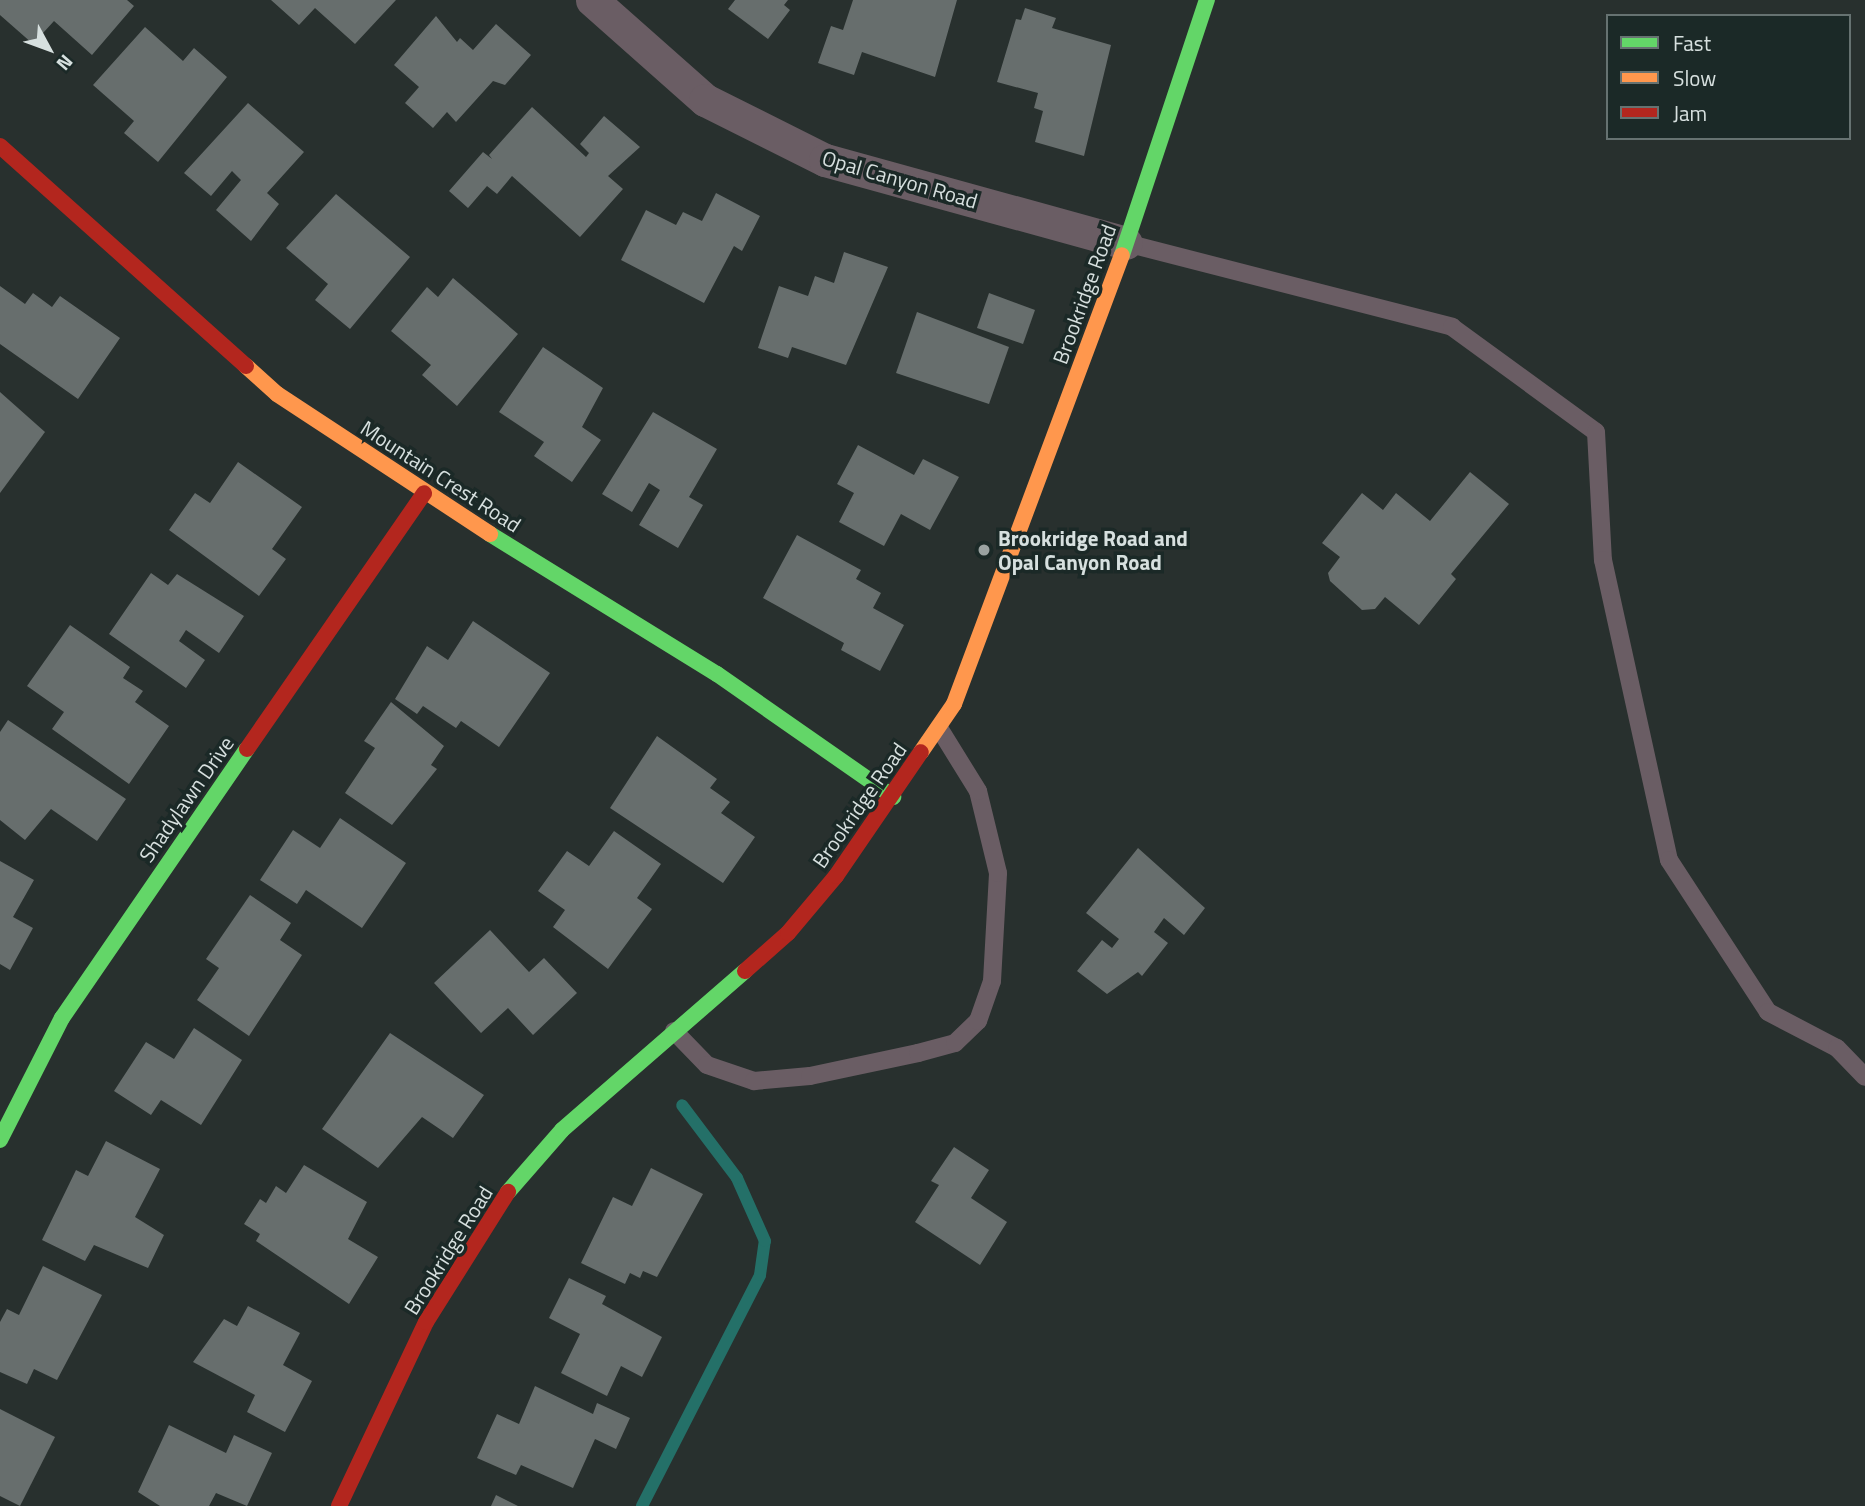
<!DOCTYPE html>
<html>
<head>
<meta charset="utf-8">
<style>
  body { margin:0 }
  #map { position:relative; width:1865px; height:1506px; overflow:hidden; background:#28302e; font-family:"Titillium Web",sans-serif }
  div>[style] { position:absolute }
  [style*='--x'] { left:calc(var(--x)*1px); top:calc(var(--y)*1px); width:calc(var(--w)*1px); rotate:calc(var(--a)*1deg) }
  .stream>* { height:12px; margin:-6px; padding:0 6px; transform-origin:6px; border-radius:6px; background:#247068 }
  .building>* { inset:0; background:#676e6d }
  .lane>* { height:18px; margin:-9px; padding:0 9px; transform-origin:9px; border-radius:9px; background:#6a5d64 }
  .street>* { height:33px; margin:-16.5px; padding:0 16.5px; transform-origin:16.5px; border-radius:16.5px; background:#6a5d64 }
  .fast>* { height:16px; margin:-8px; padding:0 8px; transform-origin:8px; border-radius:8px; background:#63d668 }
  .slow>* { height:16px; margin:-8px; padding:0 8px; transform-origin:8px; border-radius:8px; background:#ff974d }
  .jam>* { height:16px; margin:-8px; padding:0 8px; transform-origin:8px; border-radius:8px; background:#b3261e }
  .dots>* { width:19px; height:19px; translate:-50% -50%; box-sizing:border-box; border:4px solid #1b2927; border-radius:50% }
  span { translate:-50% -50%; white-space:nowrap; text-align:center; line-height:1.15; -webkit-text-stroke:7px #1b2927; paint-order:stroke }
  .street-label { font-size:21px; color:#d7e0df }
  .poi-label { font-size:21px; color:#d7e0df; font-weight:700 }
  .left { translate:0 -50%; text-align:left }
  .legend { position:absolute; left:1606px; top:14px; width:245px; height:126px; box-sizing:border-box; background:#1b2927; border:2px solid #667271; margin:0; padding:9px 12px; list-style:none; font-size:21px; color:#d7e0df }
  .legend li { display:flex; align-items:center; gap:14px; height:35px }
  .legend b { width:35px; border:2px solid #667271 }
  .north { position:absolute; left:14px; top:14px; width:70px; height:70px; -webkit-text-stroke:5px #1b2927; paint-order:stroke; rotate:131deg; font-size:19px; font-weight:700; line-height:28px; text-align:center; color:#d7e0df }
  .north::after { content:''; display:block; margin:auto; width:24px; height:32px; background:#d7e0df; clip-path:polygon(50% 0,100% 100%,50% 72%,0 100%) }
</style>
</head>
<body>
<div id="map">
  <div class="stream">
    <i style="--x:642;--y:1506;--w:259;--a:-62.9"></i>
    <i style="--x:760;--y:1275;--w:34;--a:-82"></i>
    <i style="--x:765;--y:1241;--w:69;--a:-114"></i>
    <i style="--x:737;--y:1178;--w:91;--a:-127"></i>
  </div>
  <div class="building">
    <i style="clip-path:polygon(0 0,127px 0,134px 6px,92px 55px,54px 21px,33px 44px,0 15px)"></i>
    <i style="clip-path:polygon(271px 0,396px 0,355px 44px,315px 8px,299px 25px)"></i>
    <i style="clip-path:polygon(735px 0,788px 0,784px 5px,790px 10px,768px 39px,728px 9px)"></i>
    <i style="clip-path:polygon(853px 0,957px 0,935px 77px,862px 52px,854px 75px,818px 63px,831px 26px,843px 30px)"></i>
    <i style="clip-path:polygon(1025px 8px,1056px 18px,1052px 28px,1111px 45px,1084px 156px,1035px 142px,1043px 111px,1034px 108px,1038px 93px,997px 82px,1016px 19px,1021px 20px)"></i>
    <i style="clip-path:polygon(436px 16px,457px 42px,460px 38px,473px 50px,496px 24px,531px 55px,505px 85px,493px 81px,456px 122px,447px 112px,433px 128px,405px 103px,419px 87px,394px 65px)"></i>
    <i style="clip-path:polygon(145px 27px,183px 61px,194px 48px,227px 77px,158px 162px,124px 133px,134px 121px,93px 85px)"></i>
    <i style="clip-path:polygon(248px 103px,304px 152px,267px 193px,279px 204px,251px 241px,216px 210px,241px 180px,232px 171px,211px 196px,184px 173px)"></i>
    <i style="clip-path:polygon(532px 107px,586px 157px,589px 153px,580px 144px,604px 116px,640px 147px,608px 176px,623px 189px,580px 237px,512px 176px,497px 194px,487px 186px,468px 208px,449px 191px,483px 152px,492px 159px,489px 155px)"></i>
    <i style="clip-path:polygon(716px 193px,760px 216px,742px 251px,734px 246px,704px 303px,621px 260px,646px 210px,676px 225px,683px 212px,702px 221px)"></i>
    <i style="clip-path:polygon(336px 194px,410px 257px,350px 329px,315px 300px,328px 284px,286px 248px)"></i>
    <i style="clip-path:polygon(844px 252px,888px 267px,846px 365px,792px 347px,788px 358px,758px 348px,779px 286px,808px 296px,815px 276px,834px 283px)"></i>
    <i style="clip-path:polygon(453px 278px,518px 334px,457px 406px,422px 375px,431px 365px,391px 331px,427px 287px,438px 297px)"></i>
    <i style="clip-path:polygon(0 286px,25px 304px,33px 293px,52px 307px,60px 296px,120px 338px,78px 399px,0 344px)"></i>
    <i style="clip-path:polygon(989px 293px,1035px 310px,1023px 344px,977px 328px)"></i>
    <i style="clip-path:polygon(917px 312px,1009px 347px,989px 404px,896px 373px)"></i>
    <i style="clip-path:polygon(543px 347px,603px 388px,582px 427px,601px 440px,572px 482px,534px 456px,544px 442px,499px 412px)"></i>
    <i style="clip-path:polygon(0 392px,45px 432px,0 493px)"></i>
    <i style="clip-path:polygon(653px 412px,717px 449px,689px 497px,703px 505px,678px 548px,639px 525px,660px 490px,649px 483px,632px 512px,602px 494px)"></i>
    <i style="clip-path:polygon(858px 445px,914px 475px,923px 459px,959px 477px,930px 530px,901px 514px,884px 546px,839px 522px,854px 493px,837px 484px)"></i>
    <i style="clip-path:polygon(238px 462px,302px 507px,272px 549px,286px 559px,259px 596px,169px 530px,195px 493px,210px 503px)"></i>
    <i style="clip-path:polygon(1470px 472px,1509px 504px,1451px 574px,1456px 579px,1419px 625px,1385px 597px,1375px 609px,1362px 610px,1330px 581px,1328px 573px,1340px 557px,1322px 543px,1362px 493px,1383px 510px,1396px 493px,1430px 521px)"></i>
    <i style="clip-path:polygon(797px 535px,861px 570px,856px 579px,881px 593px,873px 608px,904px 625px,880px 671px,841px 650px,844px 643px,763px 598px)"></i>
    <i style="clip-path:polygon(151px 573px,168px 585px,177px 574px,244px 616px,219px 653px,186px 630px,179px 641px,205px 660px,186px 688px,109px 634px)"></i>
    <i style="clip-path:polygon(473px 621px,550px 673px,499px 747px,461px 721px,456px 728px,423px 706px,417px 714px,395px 699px,427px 646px,448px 660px)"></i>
    <i style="clip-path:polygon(70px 625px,130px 667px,123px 678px,143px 691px,135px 702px,169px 726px,129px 784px,52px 729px,64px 712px,27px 686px)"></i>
    <i style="clip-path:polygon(391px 702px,444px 746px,431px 765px,437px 769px,392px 825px,345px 793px,375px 748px,364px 741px)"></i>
    <i style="clip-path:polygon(8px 720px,126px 799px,97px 841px,51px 809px,25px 840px,0 820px,0 732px)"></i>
    <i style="clip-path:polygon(657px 736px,717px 779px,710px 788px,730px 802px,721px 813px,755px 837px,723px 883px,610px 808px)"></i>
    <i style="clip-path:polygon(340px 818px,406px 863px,362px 928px,306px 890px,297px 904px,260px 880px,293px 830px,320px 848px)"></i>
    <i style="clip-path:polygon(614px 831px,661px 864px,637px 898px,652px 909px,608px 969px,553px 927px,565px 910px,538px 891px,567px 851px,589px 866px)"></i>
    <i style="clip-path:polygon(1138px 848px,1205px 908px,1184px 935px,1164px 918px,1154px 932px,1168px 943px,1142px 976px,1138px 972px,1107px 994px,1077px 971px,1102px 940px,1112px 948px,1119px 939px,1086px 913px)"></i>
    <i style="clip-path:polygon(0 861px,34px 880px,13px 917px,33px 928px,10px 970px,0 964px)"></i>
    <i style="clip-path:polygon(250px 895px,291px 923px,280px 940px,302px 955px,249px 1036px,197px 1000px,219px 968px,206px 959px)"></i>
    <i style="clip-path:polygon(490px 930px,529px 972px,544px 958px,577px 993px,533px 1035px,508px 1008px,481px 1033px,434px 983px)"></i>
    <i style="clip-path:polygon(194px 1028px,242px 1060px,201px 1125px,161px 1100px,151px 1115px,114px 1091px,146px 1042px,174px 1059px)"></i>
    <i style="clip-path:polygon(390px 1033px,484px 1095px,453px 1138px,422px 1117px,378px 1168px,322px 1129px)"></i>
    <i style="clip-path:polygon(106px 1141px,160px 1169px,135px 1217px,164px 1235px,148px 1268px,94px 1245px,85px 1261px,42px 1240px,76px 1170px,88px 1176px)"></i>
    <i style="clip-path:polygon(954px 1147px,989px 1170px,971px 1198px,1007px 1222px,980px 1265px,915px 1222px,939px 1185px,931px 1181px)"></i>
    <i style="clip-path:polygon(304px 1165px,367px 1202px,348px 1239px,378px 1257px,349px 1304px,256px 1241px,260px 1234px,244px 1224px,260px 1199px,266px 1203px,276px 1186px,286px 1193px)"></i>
    <i style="clip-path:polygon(651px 1168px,703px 1194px,657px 1277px,643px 1271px,640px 1278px,630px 1273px,625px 1284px,581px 1263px,613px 1197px,632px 1206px)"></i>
    <i style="clip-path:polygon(43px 1266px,102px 1295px,57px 1380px,34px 1369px,27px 1384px,0 1372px,0 1322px,7px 1309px,19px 1315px)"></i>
    <i style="clip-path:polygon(569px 1278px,606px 1296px,602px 1304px,662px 1337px,642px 1377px,621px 1366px,607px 1396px,561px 1373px,580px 1334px,549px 1318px)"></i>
    <i style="clip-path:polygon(248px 1306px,300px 1333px,283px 1365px,312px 1381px,285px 1432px,247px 1412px,255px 1395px,193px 1362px,224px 1319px,237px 1326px)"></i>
    <i style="clip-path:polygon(535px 1386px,593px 1414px,597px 1403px,630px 1418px,616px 1449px,595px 1439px,573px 1488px,521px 1465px,516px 1475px,477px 1458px,497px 1414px,519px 1424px)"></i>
    <i style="clip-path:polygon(0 1409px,55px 1437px,20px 1506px,0 1496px)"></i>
    <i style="clip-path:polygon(169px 1425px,226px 1453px,234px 1435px,272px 1453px,247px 1506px,216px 1493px,209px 1506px,160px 1506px,138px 1492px)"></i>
    <i style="clip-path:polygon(496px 1495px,518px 1506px,491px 1506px)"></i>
  </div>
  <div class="lane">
    <i style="--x:1126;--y:243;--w:337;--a:14.4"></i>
    <i style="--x:1452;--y:327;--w:178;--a:36.1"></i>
    <i style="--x:1596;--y:432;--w:128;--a:86.9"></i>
    <i style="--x:1603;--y:560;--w:307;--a:77.6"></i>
    <i style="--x:1669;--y:860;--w:181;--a:56.9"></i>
    <i style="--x:1768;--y:1012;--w:78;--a:27.6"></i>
    <i style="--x:1837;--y:1048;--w:40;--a:46"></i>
    <i style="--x:674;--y:1031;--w:47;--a:45.9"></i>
    <i style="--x:707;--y:1065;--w:50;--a:18.8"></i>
    <i style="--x:754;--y:1081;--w:56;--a:-5.1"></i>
    <i style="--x:810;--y:1076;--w:110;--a:-12"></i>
    <i style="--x:918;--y:1053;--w:38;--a:-15"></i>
    <i style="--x:955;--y:1043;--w:32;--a:-44"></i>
    <i style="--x:978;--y:1021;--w:42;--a:-70.7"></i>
    <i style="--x:992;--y:981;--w:108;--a:-86.8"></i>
    <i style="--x:998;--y:873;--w:84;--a:-103.7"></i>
    <i style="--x:978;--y:791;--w:74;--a:-121.8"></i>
  </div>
  <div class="street">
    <i style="--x:592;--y:0;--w:151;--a:41.5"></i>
    <i style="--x:705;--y:100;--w:134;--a:26.6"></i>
    <i style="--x:825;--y:160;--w:312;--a:15.4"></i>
  </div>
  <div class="fast">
    <i style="--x:1122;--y:255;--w:269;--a:-71.6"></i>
    <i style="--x:490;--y:534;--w:267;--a:31.7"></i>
    <i style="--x:717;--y:674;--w:215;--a:34.9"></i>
    <i style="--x:0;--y:1140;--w:137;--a:-63.1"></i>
    <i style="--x:62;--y:1018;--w:326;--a:-55.5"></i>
    <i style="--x:508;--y:1192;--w:82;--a:-48.9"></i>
    <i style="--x:562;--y:1130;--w:242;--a:-41"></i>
  </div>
  <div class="slow">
    <i style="--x:246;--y:366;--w:42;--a:42.1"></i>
    <i style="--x:277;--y:394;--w:255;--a:33.3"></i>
    <i style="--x:921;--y:752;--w:58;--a:-55.5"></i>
    <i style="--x:954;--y:704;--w:479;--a:-69.5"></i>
  </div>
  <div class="jam">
    <i style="--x:0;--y:146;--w:330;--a:41.8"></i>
    <i style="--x:247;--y:749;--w:311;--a:-55.3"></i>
    <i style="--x:745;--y:971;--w:57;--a:-41.5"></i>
    <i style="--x:788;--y:933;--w:75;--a:-49.9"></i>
    <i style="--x:836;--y:876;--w:150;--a:-55.6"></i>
    <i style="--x:339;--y:1506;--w:204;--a:-64.7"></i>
    <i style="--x:426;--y:1322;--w:154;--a:-57.8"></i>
  </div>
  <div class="dots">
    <i style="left:984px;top:550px;background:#9aa2a1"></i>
  </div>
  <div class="street-label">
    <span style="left:900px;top:179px;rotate:16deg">Opal Canyon Road</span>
    <span style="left:1084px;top:294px;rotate:-70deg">Brookridge Road</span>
    <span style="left:441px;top:476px;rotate:33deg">Mountain Crest Road</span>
    <span style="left:186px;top:799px;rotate:-55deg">Shadylawn Drive</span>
    <span style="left:859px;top:805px;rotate:-55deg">Brookridge Road</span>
    <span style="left:448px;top:1250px;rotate:-58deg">Brookridge Road</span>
  </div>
  <div class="poi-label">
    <span class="left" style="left:998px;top:550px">Brookridge Road and<br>Opal Canyon Road</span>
  </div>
  <ul class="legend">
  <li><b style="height:9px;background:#63d668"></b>Fast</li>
  <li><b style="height:9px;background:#ff974d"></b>Slow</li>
  <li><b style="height:9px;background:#b3261e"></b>Jam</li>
  </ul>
  <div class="north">N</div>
</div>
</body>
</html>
